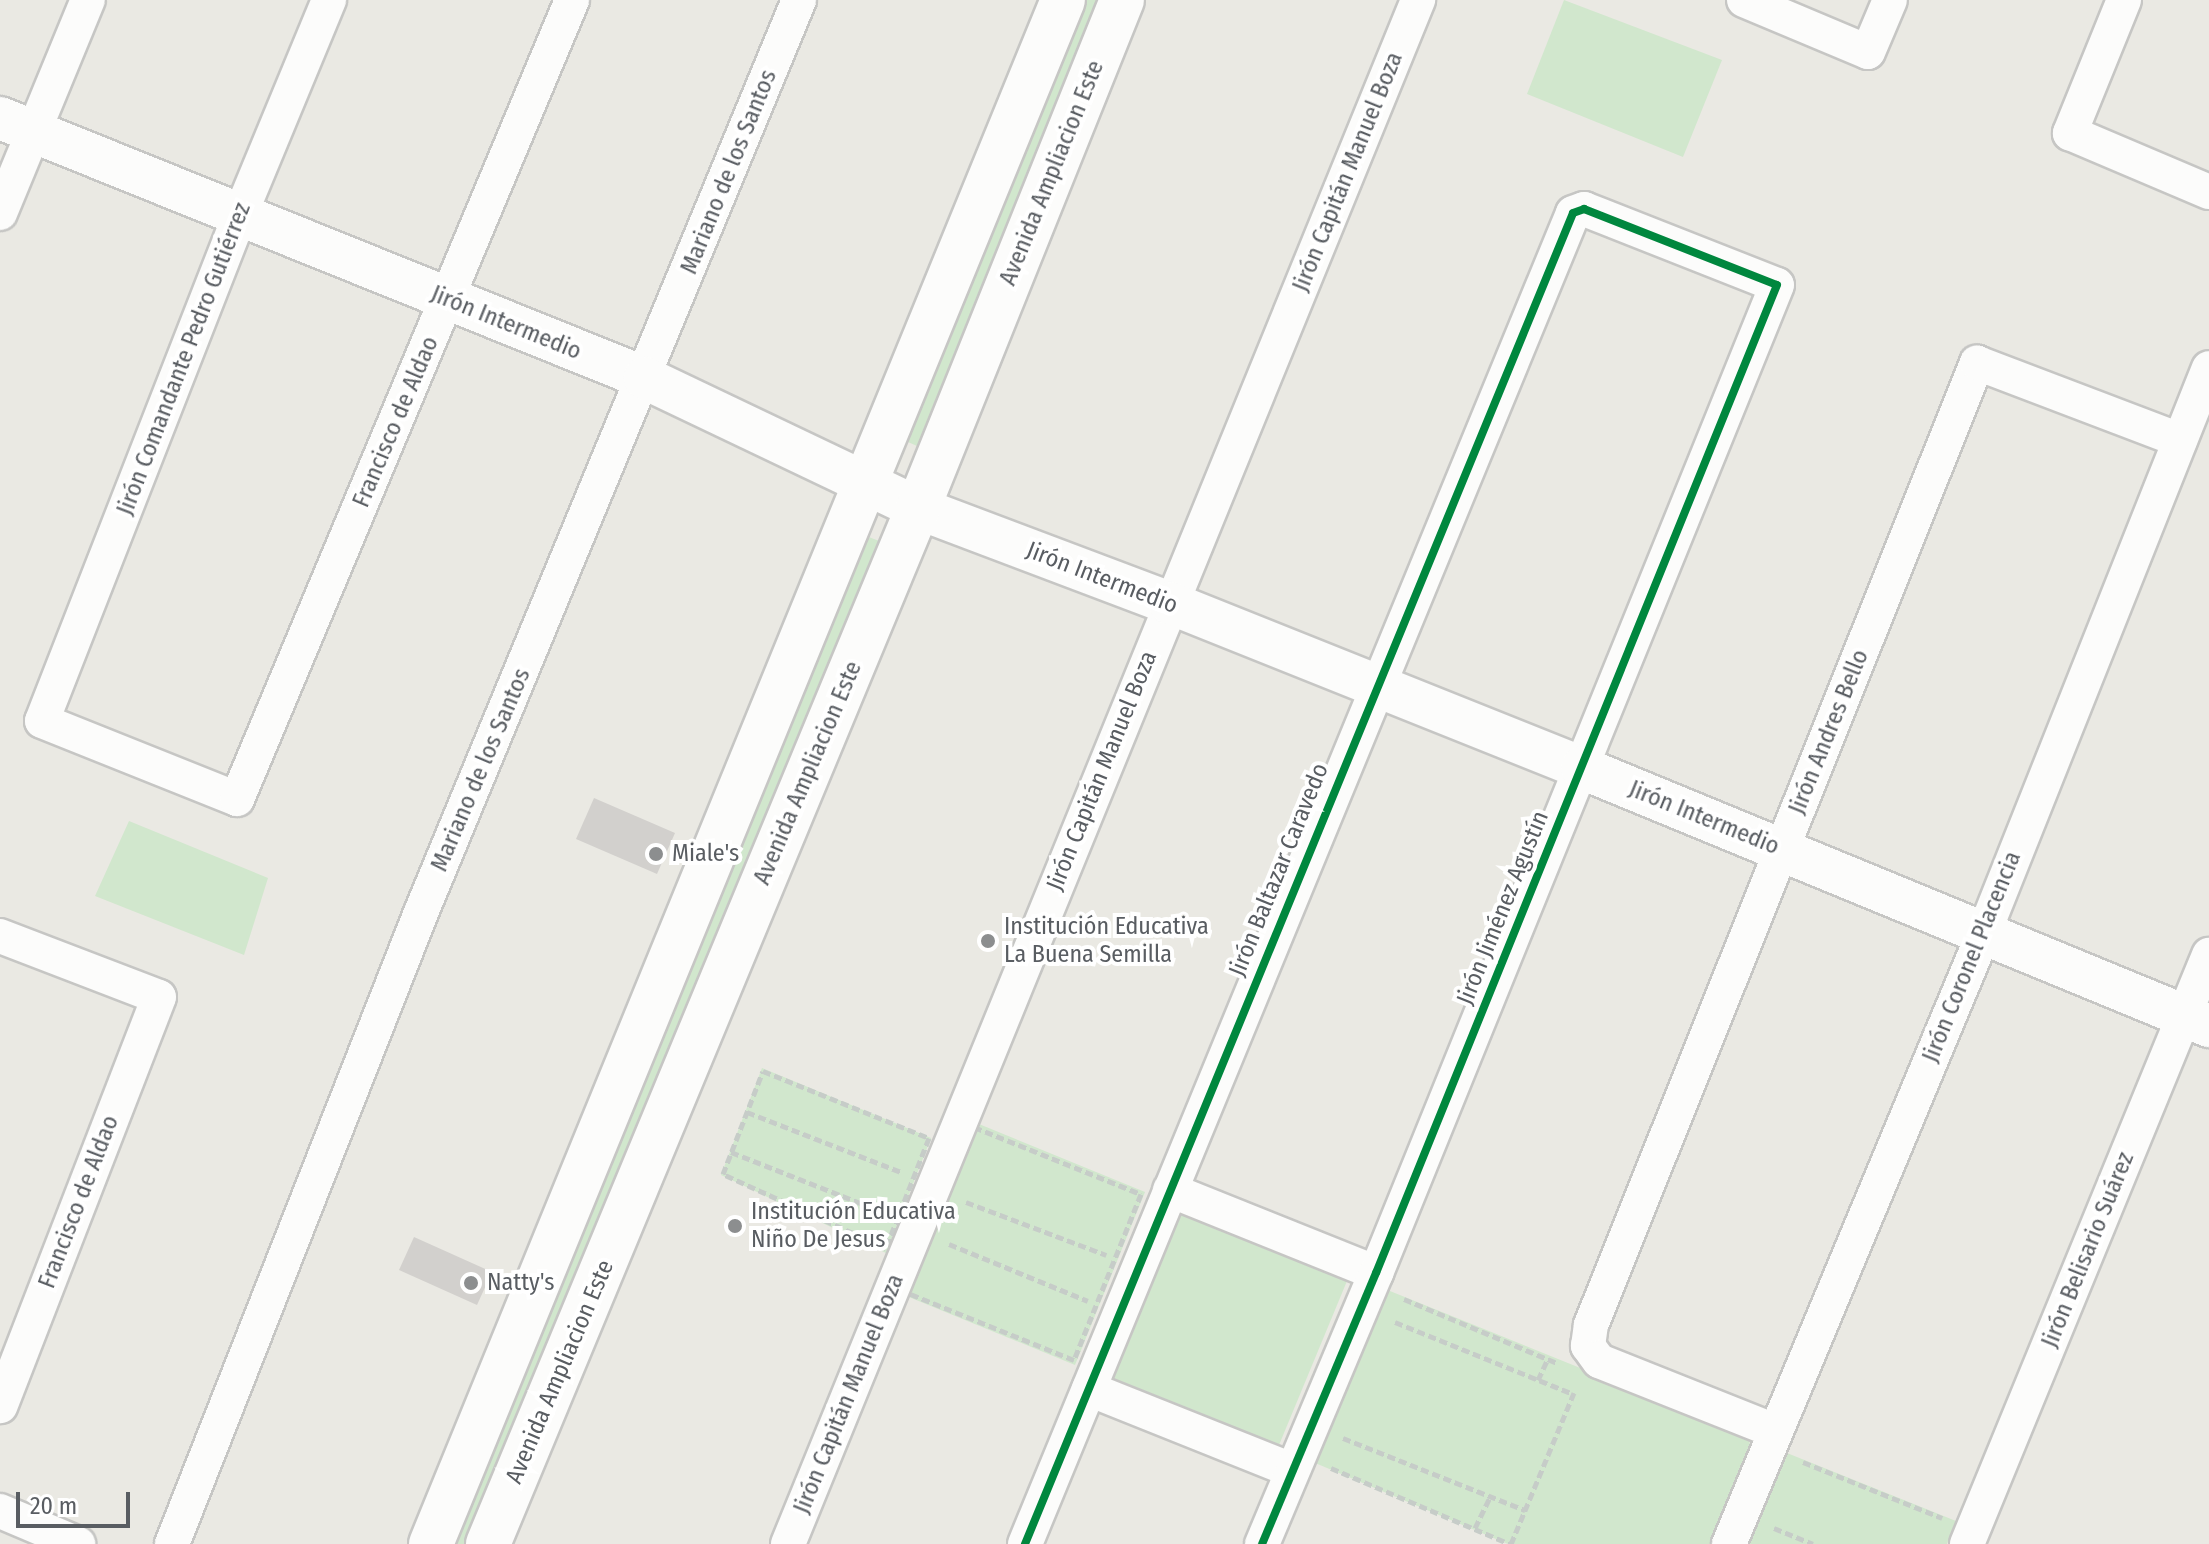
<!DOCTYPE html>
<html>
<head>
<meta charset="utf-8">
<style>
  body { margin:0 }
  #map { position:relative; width:2209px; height:1544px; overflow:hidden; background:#eae9e3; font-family:"Fira Sans Condensed",sans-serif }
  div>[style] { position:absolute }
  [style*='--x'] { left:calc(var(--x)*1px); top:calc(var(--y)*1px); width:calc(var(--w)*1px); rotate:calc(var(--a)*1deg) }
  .green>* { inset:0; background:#d1e7cd }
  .building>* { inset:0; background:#d2d0cd }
  .path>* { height:5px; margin-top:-2.5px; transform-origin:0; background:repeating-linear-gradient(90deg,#c6ccc8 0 8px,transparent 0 12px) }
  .roads { filter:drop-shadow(2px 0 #c6c6c4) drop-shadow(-2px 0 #c6c6c4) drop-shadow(0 2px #c6c6c4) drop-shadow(0 -2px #c6c6c4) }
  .minor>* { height:34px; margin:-17px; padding:0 17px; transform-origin:17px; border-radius:17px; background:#fcfcfb }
  .tertiary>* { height:42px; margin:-21px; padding:0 21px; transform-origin:21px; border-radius:21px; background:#fcfcfb }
  .secondary>* { height:44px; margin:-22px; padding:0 22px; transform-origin:22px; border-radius:22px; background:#fcfcfb }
  .cycleway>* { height:8px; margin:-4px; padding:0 4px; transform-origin:4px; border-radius:4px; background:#00873e }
  .dots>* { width:22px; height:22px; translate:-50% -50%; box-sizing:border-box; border:4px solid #fff; border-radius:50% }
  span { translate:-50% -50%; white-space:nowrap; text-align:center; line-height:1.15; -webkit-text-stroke:8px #fff; paint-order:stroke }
  .street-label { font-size:24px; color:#595d62 }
  .poi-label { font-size:24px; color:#595d62 }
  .left { translate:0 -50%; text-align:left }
  .scale { position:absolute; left:16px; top:1492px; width:114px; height:36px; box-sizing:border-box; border:4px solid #595d62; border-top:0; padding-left:10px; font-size:24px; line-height:28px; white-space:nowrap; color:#595d62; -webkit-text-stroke:6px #fff; paint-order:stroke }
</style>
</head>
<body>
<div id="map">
  <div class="green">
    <i style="clip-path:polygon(1077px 0,1109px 0,926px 450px,899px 438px)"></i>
    <i style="clip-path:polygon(1564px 0,1722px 60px,1683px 157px,1527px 94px)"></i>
    <i style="clip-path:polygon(861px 534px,887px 544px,476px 1544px,446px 1544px)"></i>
    <i style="clip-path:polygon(129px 821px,268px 878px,244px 955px,95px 896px)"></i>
    <i style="clip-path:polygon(762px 1068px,931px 1138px,886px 1253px,721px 1175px)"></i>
    <i style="clip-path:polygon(974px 1122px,1145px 1192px,1075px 1365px,904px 1295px)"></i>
    <i style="clip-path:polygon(1179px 1211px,1342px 1274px,1347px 1281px,1279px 1445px,1270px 1446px,1111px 1384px,1107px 1376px)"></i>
    <i style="clip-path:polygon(1380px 1287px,1746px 1435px,1752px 1448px,1713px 1544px,1508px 1544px,1308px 1460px)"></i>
    <i style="clip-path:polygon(1782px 1451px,1956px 1521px,1947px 1544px,1744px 1544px)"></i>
  </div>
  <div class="building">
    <i style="clip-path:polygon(594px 798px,675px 833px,657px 874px,576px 839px)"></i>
    <i style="clip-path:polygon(414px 1237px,492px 1272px,477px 1305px,399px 1270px)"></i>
  </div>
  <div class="path">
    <i style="--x:763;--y:1071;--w:179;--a:22"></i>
    <i style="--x:929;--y:1138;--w:118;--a:111.4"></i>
    <i style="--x:886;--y:1248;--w:179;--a:-155.6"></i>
    <i style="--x:723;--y:1174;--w:110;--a:-68.8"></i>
    <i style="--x:747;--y:1112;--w:165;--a:21.3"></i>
    <i style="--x:974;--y:1127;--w:180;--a:21.9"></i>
    <i style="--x:1141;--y:1194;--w:179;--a:112"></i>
    <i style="--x:1074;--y:1360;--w:179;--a:-158"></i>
    <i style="--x:908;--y:1293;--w:179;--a:-68.3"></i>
    <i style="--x:731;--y:1152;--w:167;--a:21.5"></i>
    <i style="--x:966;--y:1202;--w:150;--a:20.7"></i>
    <i style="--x:949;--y:1244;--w:150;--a:22.3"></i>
    <i style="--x:1404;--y:1299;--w:166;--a:22.7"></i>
    <i style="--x:1395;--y:1322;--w:192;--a:22"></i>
    <i style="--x:1538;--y:1380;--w:23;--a:-65"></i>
    <i style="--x:1343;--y:1438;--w:196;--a:21.6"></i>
    <i style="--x:1803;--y:1462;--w:150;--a:21.9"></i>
    <i style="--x:1331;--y:1468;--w:194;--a:23"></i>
    <i style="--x:1475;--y:1528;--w:34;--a:-64"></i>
    <i style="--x:1774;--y:1528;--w:42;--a:22.3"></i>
    <i style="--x:1511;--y:1544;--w:164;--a:-67.4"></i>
  </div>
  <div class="roads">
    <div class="minor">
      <i style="--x:329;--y:0;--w:233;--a:112.5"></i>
      <i style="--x:240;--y:215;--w:543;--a:111.37"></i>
      <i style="--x:42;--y:721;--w:210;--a:21.8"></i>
      <i style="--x:237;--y:799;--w:866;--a:-67.25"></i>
      <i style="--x:1744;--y:0;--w:134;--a:22.8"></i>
      <i style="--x:1868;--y:52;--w:56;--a:-67.1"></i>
      <i style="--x:2124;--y:0;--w:144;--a:112.1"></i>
      <i style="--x:2070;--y:133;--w:151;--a:23"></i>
      <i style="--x:0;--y:213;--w:230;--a:-67.6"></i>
      <i style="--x:0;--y:936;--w:170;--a:21"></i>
      <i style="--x:159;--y:997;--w:439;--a:111.2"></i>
      <i style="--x:1170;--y:1190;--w:222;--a:21.9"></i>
      <i style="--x:1089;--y:1389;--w:219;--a:21.8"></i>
      <i style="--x:1775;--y:1431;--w:189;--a:-158.3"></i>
      <i style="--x:1599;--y:1361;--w:19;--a:-126"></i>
      <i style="--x:1588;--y:1346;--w:21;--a:-82"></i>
      <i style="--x:1591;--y:1325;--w:1037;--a:-68.14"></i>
      <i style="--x:1977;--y:363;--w:217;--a:20.8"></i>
      <i style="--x:0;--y:1511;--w:85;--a:22.9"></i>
      <i style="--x:172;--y:1544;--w:676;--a:-68.48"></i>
      <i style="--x:420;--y:915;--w:990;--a:-67.5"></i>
      <i style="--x:788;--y:1544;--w:1668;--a:-67.8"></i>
      <i style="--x:1025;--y:1544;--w:1439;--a:-67.62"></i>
      <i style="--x:1573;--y:213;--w:12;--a:-20"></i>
      <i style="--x:1584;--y:209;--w:207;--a:21.5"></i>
      <i style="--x:1777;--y:285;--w:1066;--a:112.09"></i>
      <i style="--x:1376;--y:1273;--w:294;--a:112.8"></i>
      <i style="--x:1729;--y:1544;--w:660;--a:-67.36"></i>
      <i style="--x:1983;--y:935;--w:610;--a:-68.27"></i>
      <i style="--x:1967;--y:1544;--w:637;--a:-67.66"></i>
    </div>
    <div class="tertiary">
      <i style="--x:0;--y:118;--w:695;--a:21.95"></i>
      <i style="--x:645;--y:378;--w:302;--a:25.5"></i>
      <i style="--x:918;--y:508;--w:269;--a:20.7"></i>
      <i style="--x:1170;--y:603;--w:444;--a:21.8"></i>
      <i style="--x:1582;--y:768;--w:678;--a:22.37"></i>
    </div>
    <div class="secondary">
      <i style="--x:431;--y:1544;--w:1668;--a:-67.74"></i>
      <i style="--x:488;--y:1544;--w:1122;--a:-67.46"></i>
      <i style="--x:918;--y:508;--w:547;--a:-68.12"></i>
    </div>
  </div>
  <div class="cycleway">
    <i style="--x:1025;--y:1544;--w:1439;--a:-67.62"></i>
    <i style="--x:1573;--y:213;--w:12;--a:-20"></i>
    <i style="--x:1584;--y:209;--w:207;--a:21.5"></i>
    <i style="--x:1777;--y:285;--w:1066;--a:112.09"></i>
    <i style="--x:1376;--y:1273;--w:294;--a:112.8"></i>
  </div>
  <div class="dots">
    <i style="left:656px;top:854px;background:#8c8e8f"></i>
    <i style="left:988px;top:941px;background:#8c8e8f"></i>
    <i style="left:735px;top:1226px;background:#8c8e8f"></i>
    <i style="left:471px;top:1283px;background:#8c8e8f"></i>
  </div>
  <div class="street-label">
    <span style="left:729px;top:172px;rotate:-68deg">Mariano de los Santos</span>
    <span style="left:1348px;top:172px;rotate:-68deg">Jirón Capitán Manuel Boza</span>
    <span style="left:1052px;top:173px;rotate:-68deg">Avenida Ampliacion Este</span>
    <span style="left:506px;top:323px;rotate:22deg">Jirón Intermedio</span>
    <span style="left:184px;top:359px;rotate:-69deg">Jirón Comandante Pedro Gutiérrez</span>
    <span style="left:396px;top:422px;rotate:-67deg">Francisco de Aldao</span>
    <span style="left:1102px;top:578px;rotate:21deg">Jirón Intermedio</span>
    <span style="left:1829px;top:732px;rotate:-68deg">Jirón Andres Bello</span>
    <span style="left:481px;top:770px;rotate:-67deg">Mariano de los Santos</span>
    <span style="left:1102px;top:771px;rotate:-68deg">Jirón Capitán Manuel Boza</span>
    <span style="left:808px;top:773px;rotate:-67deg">Avenida Ampliacion Este</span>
    <span style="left:1704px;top:818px;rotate:22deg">Jirón Intermedio</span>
    <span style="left:1279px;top:870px;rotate:-68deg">Jirón Baltazar Caravedo</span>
    <span style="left:1503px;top:908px;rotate:-68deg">Jirón Jiménez Agustín</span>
    <span style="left:1972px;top:957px;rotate:-68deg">Jirón Coronel Placencia</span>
    <span style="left:79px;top:1202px;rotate:-69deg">Francisco de Aldao</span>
    <span style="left:2088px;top:1250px;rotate:-68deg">Jirón Belisario Suárez</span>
    <span style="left:560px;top:1372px;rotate:-67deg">Avenida Ampliacion Este</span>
    <span style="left:849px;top:1394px;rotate:-68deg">Jirón Capitán Manuel Boza</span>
  </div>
  <div class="poi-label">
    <span class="left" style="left:672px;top:854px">Miale's</span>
    <span class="left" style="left:1004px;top:941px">Institución Educativa<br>La Buena Semilla</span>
    <span class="left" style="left:751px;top:1226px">Institución Educativa<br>Niño De Jesus</span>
    <span class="left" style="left:487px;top:1283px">Natty's</span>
  </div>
  <div class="scale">20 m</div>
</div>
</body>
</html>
